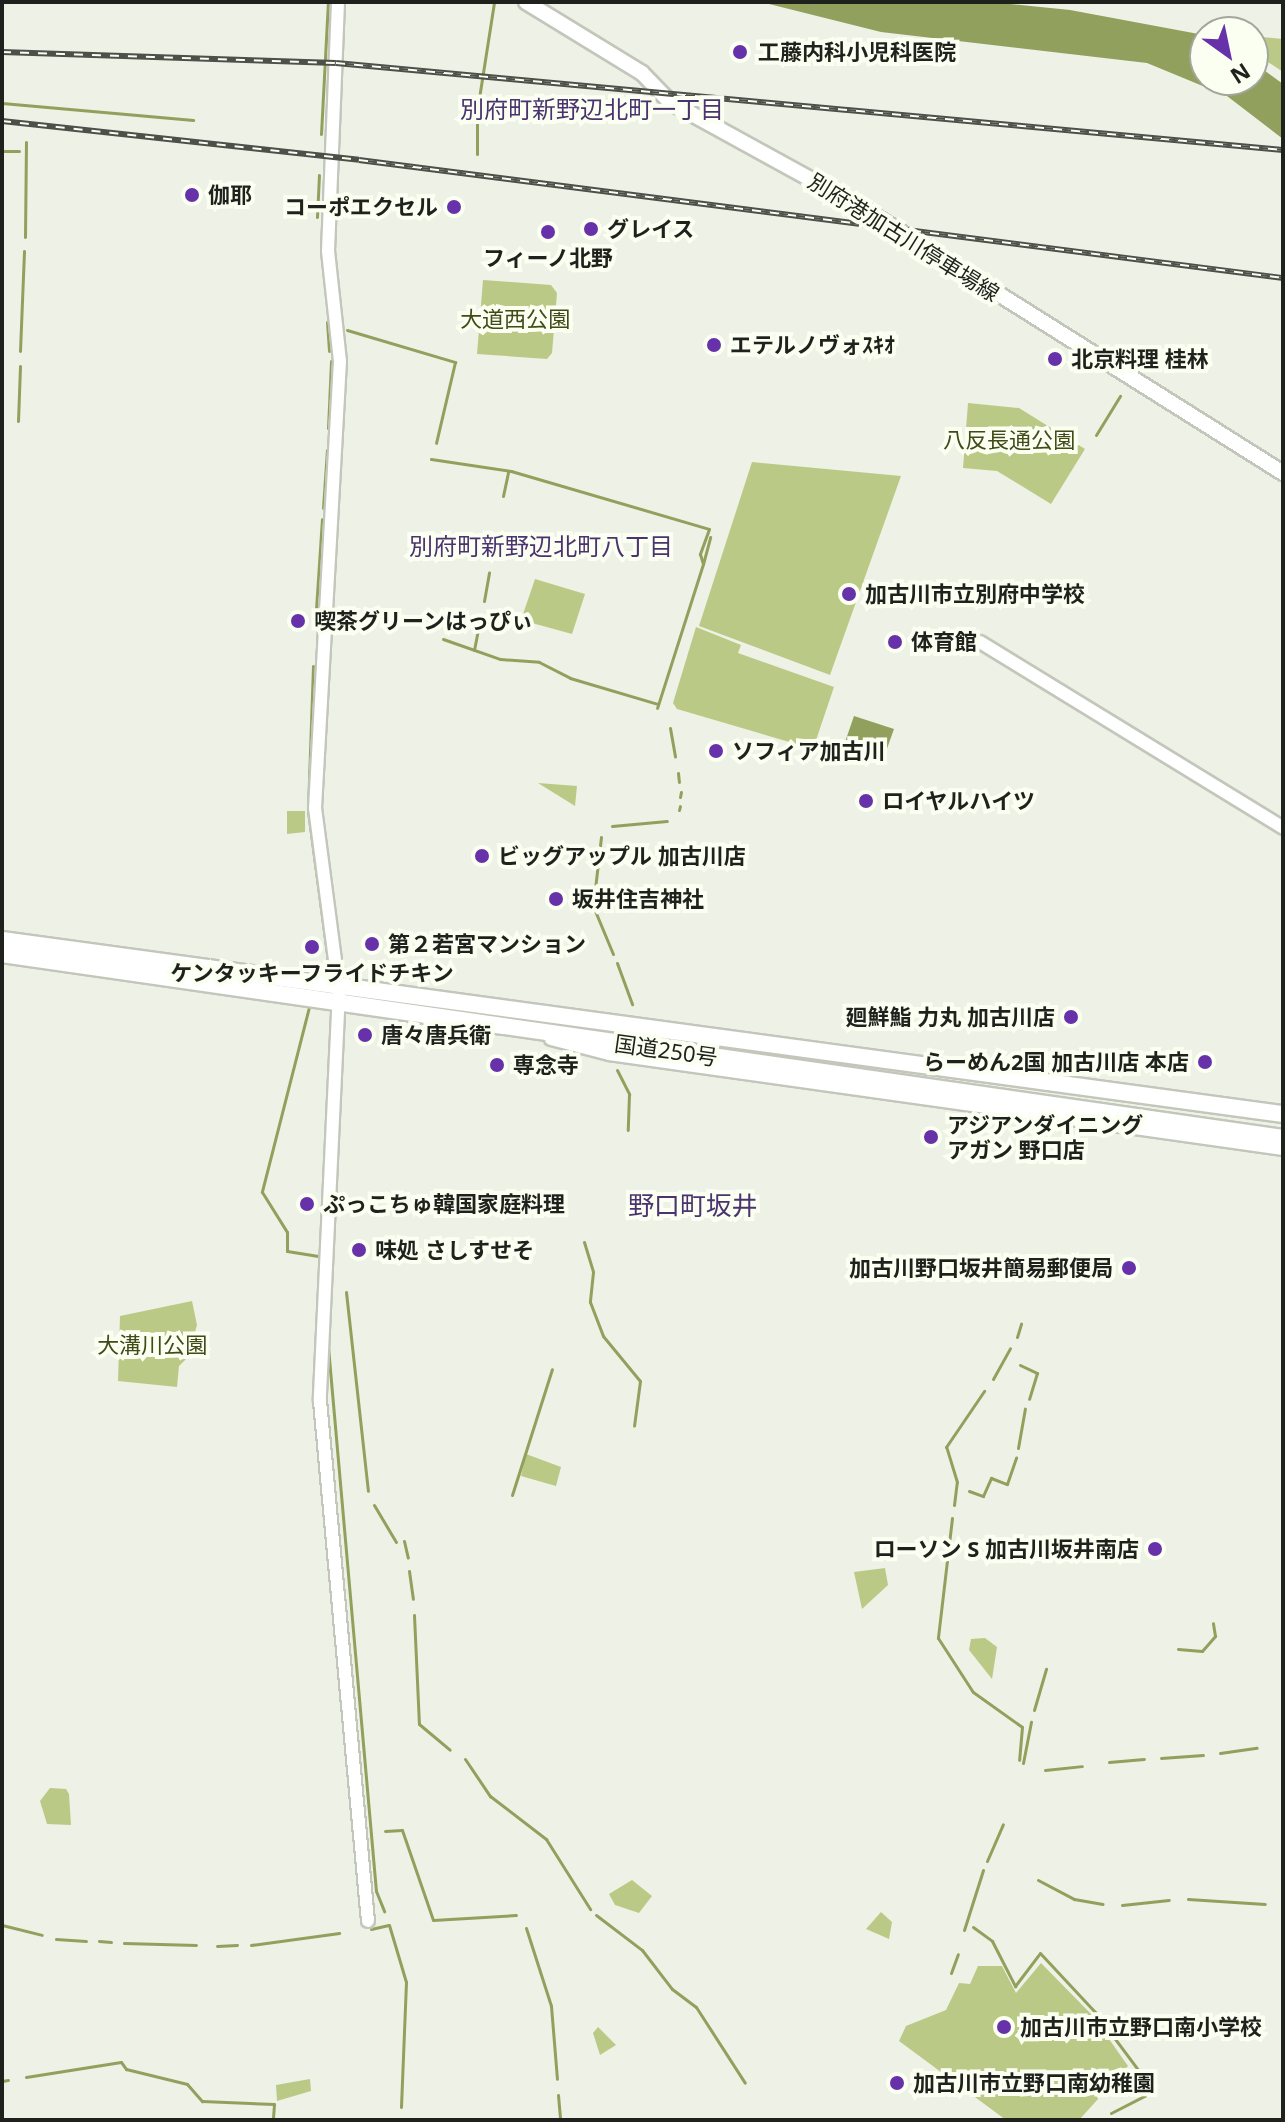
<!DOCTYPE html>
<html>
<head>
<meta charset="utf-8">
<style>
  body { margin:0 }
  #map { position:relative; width:1285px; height:2122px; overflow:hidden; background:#eef1e5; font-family:"Noto Sans","Noto Sans JP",sans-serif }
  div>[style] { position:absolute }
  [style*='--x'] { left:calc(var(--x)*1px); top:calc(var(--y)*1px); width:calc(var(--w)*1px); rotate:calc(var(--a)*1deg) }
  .green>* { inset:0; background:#baca86 }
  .water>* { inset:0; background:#91a05d }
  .stream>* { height:3px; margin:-1.5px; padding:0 1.5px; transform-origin:1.5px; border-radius:1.5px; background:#91a05d }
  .roads { filter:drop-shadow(2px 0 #c3c6ba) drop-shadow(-2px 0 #c3c6ba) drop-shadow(0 2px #c3c6ba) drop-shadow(0 -2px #c3c6ba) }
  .tertiary>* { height:12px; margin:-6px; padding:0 6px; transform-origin:6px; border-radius:6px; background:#fff }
  .secondary>* { height:14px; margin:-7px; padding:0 7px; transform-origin:7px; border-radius:7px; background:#fff }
  .trunk>* { height:16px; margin:-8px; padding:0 8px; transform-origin:8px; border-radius:8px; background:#fff }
  .rail>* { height:6px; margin-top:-3px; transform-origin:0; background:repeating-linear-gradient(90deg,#fbfff2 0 9px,#4d4f49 0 18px); box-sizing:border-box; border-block:2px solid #4d4f49 }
  .dots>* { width:22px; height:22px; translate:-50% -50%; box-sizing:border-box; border:4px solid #fbfff2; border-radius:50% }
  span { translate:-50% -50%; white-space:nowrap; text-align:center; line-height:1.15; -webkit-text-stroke:8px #fbfff2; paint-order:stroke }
  .poi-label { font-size:22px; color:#1f211c; font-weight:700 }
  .left { translate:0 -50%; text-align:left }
  .right { translate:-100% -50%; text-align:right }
  .street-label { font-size:22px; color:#1f211c }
  .park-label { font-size:22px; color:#414b18 }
  .neighbourhood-label { font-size:24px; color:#4a336f }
  .quarter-label { font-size:26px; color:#4a336f }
  .frame { position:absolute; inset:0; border:4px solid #1f211c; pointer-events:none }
  .north { position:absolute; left:1189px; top:16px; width:80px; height:80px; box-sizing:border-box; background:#fbfff2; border:2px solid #a3a69c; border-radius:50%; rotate:147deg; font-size:22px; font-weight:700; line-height:32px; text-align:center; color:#1f211c }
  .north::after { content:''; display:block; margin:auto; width:28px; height:36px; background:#6732a9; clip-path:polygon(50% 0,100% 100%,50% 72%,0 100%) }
</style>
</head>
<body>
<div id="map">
  <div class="green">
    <i style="clip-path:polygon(1253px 36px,1283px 39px,1283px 72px,1253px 52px)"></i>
    <i style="clip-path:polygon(483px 280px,551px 285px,557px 293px,552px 353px,547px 359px,477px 354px)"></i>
    <i style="clip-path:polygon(968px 403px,1019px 408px,1085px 449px,1051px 504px,997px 471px,963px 468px)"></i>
    <i style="clip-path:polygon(752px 462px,901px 476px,830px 675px,699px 626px)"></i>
    <i style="clip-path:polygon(535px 579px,585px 594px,572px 634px,521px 620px)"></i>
    <i style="clip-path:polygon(696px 627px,741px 645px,738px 653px,834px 687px,813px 749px,677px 709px,673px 703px)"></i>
    <i style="clip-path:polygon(538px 783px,577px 786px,575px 806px)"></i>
    <i style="clip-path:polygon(287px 811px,305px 811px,305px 832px,287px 834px)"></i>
    <i style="clip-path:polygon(192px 1301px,197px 1325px,188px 1357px,179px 1366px,177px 1387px,118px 1381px,120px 1316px)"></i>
    <i style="clip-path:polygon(526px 1454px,561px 1467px,556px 1486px,521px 1476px)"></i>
    <i style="clip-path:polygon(885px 1568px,888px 1585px,862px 1609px,854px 1572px)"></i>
    <i style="clip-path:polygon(971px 1639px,985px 1638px,997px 1647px,992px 1679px,969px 1650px)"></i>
    <i style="clip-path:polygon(50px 1788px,66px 1789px,69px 1794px,71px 1825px,47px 1824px,40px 1801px)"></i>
    <i style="clip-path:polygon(632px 1880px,652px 1896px,639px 1913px,615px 1905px,609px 1894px)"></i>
    <i style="clip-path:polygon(881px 1912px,892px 1922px,889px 1939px,866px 1929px)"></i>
    <i style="clip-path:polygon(1041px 1963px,1092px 2015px,1128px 2066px,1079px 2120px,1006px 2120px,899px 2041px,906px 2026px,946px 2010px,959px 1983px,970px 1984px,978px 1966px,1002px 1966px,1016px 1993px)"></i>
    <i style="clip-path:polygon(598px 2027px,616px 2045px,600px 2055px,593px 2033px)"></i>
    <i style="clip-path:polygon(310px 2079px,311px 2091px,277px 2101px,276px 2085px)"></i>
  </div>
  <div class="water">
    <i style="clip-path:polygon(761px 2px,990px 2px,1070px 10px,1204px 35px,1205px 80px,1253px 80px,1253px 62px,1283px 84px,1283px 139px,1227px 96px,1147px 63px,881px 32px)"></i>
    <i style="clip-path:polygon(854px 716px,894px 729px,884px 757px,844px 745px)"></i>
  </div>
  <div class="stream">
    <i style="--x:2;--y:103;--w:192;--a:5.1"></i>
    <i style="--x:321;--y:134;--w:132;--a:-87"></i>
    <i style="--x:2;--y:151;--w:17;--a:0"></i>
    <i style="--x:477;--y:154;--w:43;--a:-90"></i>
    <i style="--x:477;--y:111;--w:110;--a:-81.1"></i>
    <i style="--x:317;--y:217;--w:42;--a:-87.3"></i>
    <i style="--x:25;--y:237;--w:95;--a:-89.4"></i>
    <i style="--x:327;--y:322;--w:29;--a:86"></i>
    <i style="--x:347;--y:330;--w:113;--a:16.5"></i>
    <i style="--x:455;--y:362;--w:83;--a:103.2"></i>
    <i style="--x:20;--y:351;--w:100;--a:-87.7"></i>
    <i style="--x:18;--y:421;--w:55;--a:-87.9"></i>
    <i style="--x:328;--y:428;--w:67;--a:-87.4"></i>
    <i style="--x:1096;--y:435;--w:46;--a:-58.4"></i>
    <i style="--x:431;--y:459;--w:81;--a:8.5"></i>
    <i style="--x:511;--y:471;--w:206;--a:16.3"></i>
    <i style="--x:709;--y:529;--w:27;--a:110"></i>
    <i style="--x:700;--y:554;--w:10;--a:73"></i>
    <i style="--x:703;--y:564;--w:151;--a:107.7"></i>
    <i style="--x:503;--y:496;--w:25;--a:-78"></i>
    <i style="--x:323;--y:508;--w:58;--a:-86.1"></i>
    <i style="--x:703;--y:564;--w:28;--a:-75"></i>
    <i style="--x:484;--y:601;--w:29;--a:-80"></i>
    <i style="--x:316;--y:609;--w:90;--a:-86.2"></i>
    <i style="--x:443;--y:639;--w:60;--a:19.3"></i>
    <i style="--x:500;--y:659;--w:39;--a:4"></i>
    <i style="--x:539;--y:662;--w:35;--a:27"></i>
    <i style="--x:570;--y:678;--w:92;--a:16.5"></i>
    <i style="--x:474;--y:650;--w:25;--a:-79"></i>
    <i style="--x:313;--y:666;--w:145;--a:92"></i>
    <i style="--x:308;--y:811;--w:150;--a:82.4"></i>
    <i style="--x:328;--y:960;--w:19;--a:111"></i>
    <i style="--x:670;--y:728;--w:29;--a:80"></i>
    <i style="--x:678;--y:773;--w:9;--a:84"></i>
    <i style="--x:680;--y:797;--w:5;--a:-79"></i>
    <i style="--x:679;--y:810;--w:4;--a:-76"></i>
    <i style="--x:612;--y:826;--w:55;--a:-5.2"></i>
    <i style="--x:601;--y:837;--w:69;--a:96.6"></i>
    <i style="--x:593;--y:906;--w:52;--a:67.4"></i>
    <i style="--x:617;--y:963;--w:44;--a:69.9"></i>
    <i style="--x:310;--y:1003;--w:195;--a:104.3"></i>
    <i style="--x:262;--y:1192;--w:47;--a:58"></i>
    <i style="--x:287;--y:1232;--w:19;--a:90"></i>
    <i style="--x:287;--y:1251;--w:33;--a:9"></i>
    <i style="--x:320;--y:1256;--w:7;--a:82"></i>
    <i style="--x:617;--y:1070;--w:27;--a:63"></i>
    <i style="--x:629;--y:1094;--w:36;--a:92"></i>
    <i style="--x:584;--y:1242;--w:31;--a:73"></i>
    <i style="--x:593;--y:1272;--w:30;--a:96"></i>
    <i style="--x:590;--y:1302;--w:36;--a:69"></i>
    <i style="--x:603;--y:1336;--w:58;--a:50.6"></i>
    <i style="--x:640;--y:1381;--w:45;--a:97.6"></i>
    <i style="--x:346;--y:1292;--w:200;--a:83.7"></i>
    <i style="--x:1017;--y:1337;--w:14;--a:-73"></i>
    <i style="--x:328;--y:1347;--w:546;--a:84.96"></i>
    <i style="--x:376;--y:1891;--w:22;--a:68"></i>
    <i style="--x:1020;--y:1365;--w:19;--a:25"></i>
    <i style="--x:1037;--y:1373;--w:27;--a:107"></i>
    <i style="--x:993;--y:1379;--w:35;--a:-61"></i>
    <i style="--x:1018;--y:1448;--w:40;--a:-80"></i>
    <i style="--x:969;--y:1491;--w:15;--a:20"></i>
    <i style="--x:983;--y:1496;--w:20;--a:-66"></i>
    <i style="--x:991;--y:1478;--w:17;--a:21"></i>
    <i style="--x:1007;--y:1484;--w:28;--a:-71"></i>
    <i style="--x:512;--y:1495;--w:132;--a:-72.4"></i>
    <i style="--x:374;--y:1505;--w:43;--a:59.3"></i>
    <i style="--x:954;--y:1505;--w:23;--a:-83"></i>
    <i style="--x:957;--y:1482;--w:37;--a:-107"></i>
    <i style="--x:946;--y:1447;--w:68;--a:-55.8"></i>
    <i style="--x:952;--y:1518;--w:121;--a:96.7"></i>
    <i style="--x:938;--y:1638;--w:64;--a:57.1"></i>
    <i style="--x:973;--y:1692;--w:60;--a:35.5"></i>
    <i style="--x:1022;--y:1727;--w:33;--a:95"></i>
    <i style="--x:404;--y:1541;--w:17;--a:77"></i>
    <i style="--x:409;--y:1571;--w:28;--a:82"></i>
    <i style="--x:414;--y:1615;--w:109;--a:87.4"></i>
    <i style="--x:419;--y:1724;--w:40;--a:40"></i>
    <i style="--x:1178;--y:1649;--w:24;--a:5"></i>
    <i style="--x:1202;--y:1651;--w:20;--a:-49"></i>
    <i style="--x:1215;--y:1636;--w:13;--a:-99"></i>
    <i style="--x:1034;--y:1710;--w:43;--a:-73.7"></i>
    <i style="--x:1282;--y:1746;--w:1;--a:0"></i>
    <i style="--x:1220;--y:1753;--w:37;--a:-8"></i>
    <i style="--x:1161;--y:1758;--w:42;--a:-4.1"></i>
    <i style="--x:465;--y:1759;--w:45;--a:56"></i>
    <i style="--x:490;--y:1796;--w:71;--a:37.5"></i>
    <i style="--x:546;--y:1839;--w:83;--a:57.8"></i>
    <i style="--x:1109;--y:1762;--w:35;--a:-5"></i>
    <i style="--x:1023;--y:1763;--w:42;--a:-79"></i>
    <i style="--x:1045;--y:1770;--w:37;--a:-6"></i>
    <i style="--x:385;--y:1831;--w:17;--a:-3"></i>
    <i style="--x:402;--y:1830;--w:95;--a:71"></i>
    <i style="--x:433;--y:1920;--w:83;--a:-3.4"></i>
    <i style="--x:987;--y:1861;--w:40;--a:-66.6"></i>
    <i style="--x:1038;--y:1880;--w:41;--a:27.8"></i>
    <i style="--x:1074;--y:1899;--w:29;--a:10"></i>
    <i style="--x:1188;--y:1899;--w:77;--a:3.7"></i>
    <i style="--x:1122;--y:1905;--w:47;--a:-6.1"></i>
    <i style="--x:596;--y:1915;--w:58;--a:37.3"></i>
    <i style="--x:642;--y:1950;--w:49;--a:52.4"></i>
    <i style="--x:672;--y:1989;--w:30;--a:37"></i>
    <i style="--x:696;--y:2007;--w:90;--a:57.2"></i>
    <i style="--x:2;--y:1925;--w:41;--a:14"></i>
    <i style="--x:973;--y:1927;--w:24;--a:36"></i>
    <i style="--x:992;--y:1941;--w:51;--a:62.9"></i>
    <i style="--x:1015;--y:1986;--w:41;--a:-52.9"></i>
    <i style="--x:1040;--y:1953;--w:81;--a:47"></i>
    <i style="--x:1095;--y:2012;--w:89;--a:53.3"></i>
    <i style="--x:526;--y:1928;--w:82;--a:72.2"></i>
    <i style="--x:551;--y:2006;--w:73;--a:85.3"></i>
    <i style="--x:371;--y:1929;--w:18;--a:-13"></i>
    <i style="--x:389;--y:1925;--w:59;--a:73.4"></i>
    <i style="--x:406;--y:1982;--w:125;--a:92.3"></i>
    <i style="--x:964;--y:1930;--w:63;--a:-72.4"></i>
    <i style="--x:56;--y:1939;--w:30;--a:4"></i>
    <i style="--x:99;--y:1941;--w:12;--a:5"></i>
    <i style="--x:124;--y:1943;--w:72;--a:1.6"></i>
    <i style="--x:251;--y:1945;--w:89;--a:-7.8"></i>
    <i style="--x:217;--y:1946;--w:20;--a:-3"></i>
    <i style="--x:951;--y:1973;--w:20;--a:-70"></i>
    <i style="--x:26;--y:2077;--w:96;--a:-9"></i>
    <i style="--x:121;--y:2062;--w:9;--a:54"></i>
    <i style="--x:126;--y:2069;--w:63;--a:13.8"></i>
    <i style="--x:187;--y:2084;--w:23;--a:49"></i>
    <i style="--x:202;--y:2101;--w:72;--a:2.4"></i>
    <i style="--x:274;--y:2104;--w:16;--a:94"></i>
    <i style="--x:2;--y:2081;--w:6;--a:-9"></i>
    <i style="--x:558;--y:2095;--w:25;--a:85"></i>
    <i style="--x:1111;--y:2113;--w:48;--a:-27.1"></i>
  </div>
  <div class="roads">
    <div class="tertiary">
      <i style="--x:338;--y:2;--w:249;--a:92.3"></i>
      <i style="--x:328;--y:251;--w:111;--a:83.8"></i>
      <i style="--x:340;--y:361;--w:448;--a:93.2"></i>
      <i style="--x:315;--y:808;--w:185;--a:82.5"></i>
      <i style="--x:339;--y:991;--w:410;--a:92.7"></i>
      <i style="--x:320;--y:1401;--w:522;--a:84.73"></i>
      <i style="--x:980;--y:642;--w:356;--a:31.5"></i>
      <i style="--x:551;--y:1039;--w:60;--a:14.5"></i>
      <i style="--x:609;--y:1054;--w:681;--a:8.02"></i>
    </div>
    <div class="secondary">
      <i style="--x:526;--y:2;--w:136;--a:31.5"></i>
      <i style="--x:642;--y:73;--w:40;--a:46"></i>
      <i style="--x:670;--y:102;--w:216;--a:28.8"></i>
      <i style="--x:859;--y:206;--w:501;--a:32.2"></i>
    </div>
    <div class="trunk">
      <i style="--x:2;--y:940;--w:1293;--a:7.74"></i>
      <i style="--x:2;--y:954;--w:1294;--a:8.17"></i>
    </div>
  </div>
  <div class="rail">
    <i style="--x:2;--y:52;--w:334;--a:1.9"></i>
    <i style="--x:336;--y:63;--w:951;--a:5.25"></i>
    <i style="--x:2;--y:121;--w:359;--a:6.2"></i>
    <i style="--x:359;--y:160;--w:932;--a:7.28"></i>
  </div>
  <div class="dots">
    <i style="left:740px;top:52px;background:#6732a9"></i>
    <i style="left:192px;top:195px;background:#6732a9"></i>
    <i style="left:454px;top:207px;background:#6732a9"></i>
    <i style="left:591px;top:229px;background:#6732a9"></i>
    <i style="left:548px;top:232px;background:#6732a9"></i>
    <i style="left:714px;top:345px;background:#6732a9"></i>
    <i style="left:1055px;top:359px;background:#6732a9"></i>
    <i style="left:849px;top:594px;background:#6732a9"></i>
    <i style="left:298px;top:621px;background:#6732a9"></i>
    <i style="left:895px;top:642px;background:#6732a9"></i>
    <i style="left:716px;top:751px;background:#6732a9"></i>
    <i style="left:866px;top:801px;background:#6732a9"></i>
    <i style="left:482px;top:856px;background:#6732a9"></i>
    <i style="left:556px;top:899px;background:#6732a9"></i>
    <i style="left:372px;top:944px;background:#6732a9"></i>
    <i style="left:312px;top:947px;background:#6732a9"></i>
    <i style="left:1071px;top:1017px;background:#6732a9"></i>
    <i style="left:365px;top:1035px;background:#6732a9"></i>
    <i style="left:1205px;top:1062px;background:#6732a9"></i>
    <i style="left:497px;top:1065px;background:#6732a9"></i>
    <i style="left:931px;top:1137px;background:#6732a9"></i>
    <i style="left:307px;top:1204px;background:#6732a9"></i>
    <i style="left:359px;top:1250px;background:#6732a9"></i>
    <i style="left:1129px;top:1268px;background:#6732a9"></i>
    <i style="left:1155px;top:1549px;background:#6732a9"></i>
    <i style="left:1004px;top:2027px;background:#6732a9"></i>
    <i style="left:897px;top:2083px;background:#6732a9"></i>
  </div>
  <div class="poi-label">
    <span class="left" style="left:758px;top:52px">工藤内科小児科医院</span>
    <span class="left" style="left:208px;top:195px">伽耶</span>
    <span class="right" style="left:438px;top:207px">コーポエクセル</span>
    <span class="left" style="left:607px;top:229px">グレイス</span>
    <span style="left:548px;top:258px">フィーノ北野</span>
    <span class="left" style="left:730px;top:345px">エテルノヴォｽｷｵ</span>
    <span class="left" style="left:1071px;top:359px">北京料理 桂林</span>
    <span class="left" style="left:865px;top:594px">加古川市立別府中学校</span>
    <span class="left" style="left:314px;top:621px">喫茶グリーンはっぴぃ</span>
    <span class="left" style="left:911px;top:642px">体育館</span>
    <span class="left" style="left:732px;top:751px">ソフィア加古川</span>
    <span class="left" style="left:882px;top:801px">ロイヤルハイツ</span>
    <span class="left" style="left:498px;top:856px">ビッグアップル 加古川店</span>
    <span class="left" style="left:572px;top:899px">坂井住吉神社</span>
    <span class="left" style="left:388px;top:944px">第２若宮マンション</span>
    <span style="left:312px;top:973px">ケンタッキーフライドチキン</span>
    <span class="right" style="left:1055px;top:1017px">廻鮮鮨 力丸 加古川店</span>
    <span class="left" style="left:381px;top:1035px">唐々唐兵衛</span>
    <span class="right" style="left:1189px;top:1062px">らーめん2国 加古川店 本店</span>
    <span class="left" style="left:513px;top:1065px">専念寺</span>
    <span class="left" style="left:947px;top:1137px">アジアンダイニング<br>アガン 野口店</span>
    <span class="left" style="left:323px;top:1204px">ぷっこちゅ韓国家庭料理</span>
    <span class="left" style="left:375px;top:1250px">味処 さしすせそ</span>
    <span class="right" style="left:1113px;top:1268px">加古川野口坂井簡易郵便局</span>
    <span class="right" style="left:1139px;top:1549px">ローソン S 加古川坂井南店</span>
    <span class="left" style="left:1020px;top:2027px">加古川市立野口南小学校</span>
    <span class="left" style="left:913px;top:2083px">加古川市立野口南幼稚園</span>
  </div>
  <div class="street-label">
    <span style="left:904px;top:237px;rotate:32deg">別府港加古川停車場線</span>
    <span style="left:666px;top:1050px;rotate:8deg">国道250号</span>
  </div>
  <div class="park-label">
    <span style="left:515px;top:319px">大道西公園</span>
    <span style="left:1009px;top:440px">八反長通公園</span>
    <span style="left:152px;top:1345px">大溝川公園</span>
  </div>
  <div class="neighbourhood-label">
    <span style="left:592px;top:109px">別府町新野辺北町一丁目</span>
    <span style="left:541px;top:546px">別府町新野辺北町八丁目</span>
  </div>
  <div class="quarter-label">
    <span style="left:693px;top:1206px">野口町坂井</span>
  </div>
  <div class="frame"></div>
  <div class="north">N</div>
</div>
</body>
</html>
